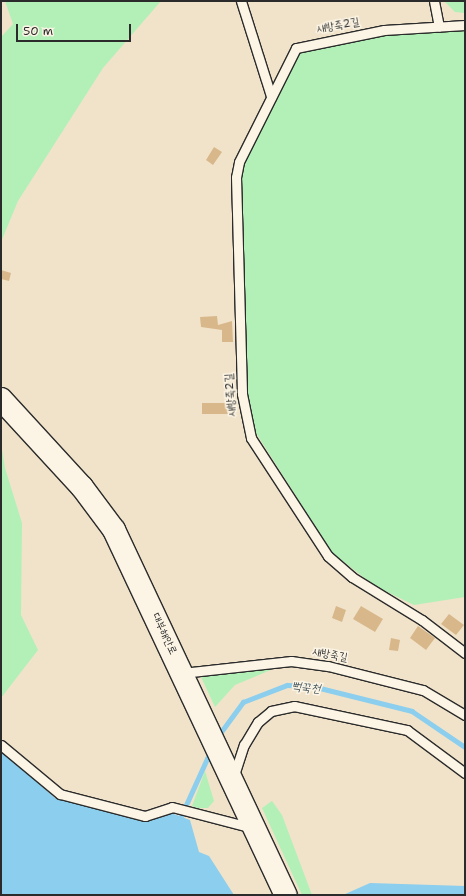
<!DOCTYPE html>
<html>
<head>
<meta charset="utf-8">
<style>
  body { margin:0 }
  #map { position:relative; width:466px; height:896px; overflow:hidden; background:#f1e3ca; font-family:"Shantell Sans","Poor Story",sans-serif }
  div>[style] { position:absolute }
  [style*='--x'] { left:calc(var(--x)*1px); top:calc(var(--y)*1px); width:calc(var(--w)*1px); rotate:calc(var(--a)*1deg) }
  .green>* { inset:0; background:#b2f0b7 }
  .water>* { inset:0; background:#8bceed }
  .stream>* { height:4.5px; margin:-2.25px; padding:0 2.25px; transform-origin:2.25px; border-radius:2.25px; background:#8bceed }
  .building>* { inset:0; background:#d8b88b }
  .roads { filter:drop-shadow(1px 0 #2b2b2b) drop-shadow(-1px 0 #2b2b2b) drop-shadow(0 1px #2b2b2b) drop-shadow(0 -1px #2b2b2b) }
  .service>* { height:9px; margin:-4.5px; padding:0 4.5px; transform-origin:4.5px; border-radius:4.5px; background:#fcf5e5 }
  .tertiary>* { height:22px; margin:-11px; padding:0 11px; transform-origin:11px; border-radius:11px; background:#fcf5e5 }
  span { translate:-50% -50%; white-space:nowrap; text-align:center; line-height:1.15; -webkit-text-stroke:3px #fcf5e5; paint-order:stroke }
  .street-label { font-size:11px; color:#2b2b2b }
  .water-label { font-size:12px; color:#43545c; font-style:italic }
  .frame { position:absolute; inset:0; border:2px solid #2b2b2b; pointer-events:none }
  .scale { position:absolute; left:16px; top:24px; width:115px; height:18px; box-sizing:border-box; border:2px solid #2b2b2b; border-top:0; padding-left:5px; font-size:12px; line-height:14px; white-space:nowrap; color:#2b2b2b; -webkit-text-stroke:3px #fcf5e5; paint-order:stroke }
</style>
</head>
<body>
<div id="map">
  <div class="green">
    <i style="clip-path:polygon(5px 1px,161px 1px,103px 68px,18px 201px,1px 242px,1px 37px,13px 24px)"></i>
    <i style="clip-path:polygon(444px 1px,465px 1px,465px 13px,455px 12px)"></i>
    <i style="clip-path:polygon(465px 29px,465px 597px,414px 605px,375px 586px,332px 553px,251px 425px,246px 396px,241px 176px,244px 163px,299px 50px,384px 34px)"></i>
    <i style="clip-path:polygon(1px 443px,5px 468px,22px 523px,21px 615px,38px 650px,1px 698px)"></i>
    <i style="clip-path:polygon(278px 667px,235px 685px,215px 707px,201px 677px)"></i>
    <i style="clip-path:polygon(205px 771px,214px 801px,208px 808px,197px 808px,192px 806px)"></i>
    <i style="clip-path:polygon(272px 801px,282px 815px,312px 895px,302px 895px,262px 808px)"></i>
  </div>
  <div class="water">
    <i style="clip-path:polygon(1px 750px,55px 798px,144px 822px,171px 813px,190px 820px,199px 852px,209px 856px,234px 895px,1px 895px)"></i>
    <i style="clip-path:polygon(370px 883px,465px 886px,465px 895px,343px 895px)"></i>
  </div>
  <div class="stream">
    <i style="--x:218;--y:736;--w:42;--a:-53.7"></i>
    <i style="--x:243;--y:702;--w:47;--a:-21.1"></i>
    <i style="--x:287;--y:685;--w:25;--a:2"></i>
    <i style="--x:312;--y:686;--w:103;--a:14"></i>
    <i style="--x:412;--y:711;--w:64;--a:34.2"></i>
    <i style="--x:181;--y:816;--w:72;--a:-65.6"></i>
  </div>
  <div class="building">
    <i style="clip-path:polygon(214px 147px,222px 152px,213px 165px,206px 160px)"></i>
    <i style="clip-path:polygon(1px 270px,11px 273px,9px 281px,1px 279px)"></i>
    <i style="clip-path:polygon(217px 316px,218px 325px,232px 321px,233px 342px,222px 342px,222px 330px,201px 327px,200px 317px)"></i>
    <i style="clip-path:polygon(202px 403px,233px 403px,234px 414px,202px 414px)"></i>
    <i style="clip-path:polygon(336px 606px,346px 610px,342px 622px,332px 618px)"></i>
    <i style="clip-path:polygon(361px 606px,383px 619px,375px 632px,353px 619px)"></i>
    <i style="clip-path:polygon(449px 614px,464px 625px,456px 635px,441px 624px)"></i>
    <i style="clip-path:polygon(418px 626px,435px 638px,426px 650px,410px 638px)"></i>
    <i style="clip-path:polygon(391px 638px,400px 640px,398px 651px,389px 650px)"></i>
  </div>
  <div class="roads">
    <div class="service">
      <i style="--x:241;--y:1;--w:100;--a:72.5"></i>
      <i style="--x:434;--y:1;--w:26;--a:79"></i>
      <i style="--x:465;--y:25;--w:81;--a:176.5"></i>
      <i style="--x:384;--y:30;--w:90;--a:168.4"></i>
      <i style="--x:296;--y:48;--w:127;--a:116.6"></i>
      <i style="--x:239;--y:162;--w:15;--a:101"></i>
      <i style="--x:236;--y:177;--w:217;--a:88.4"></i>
      <i style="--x:242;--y:394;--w:45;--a:78.4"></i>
      <i style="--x:251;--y:438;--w:141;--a:56.9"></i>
      <i style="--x:328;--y:556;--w:32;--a:41"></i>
      <i style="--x:352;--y:577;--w:82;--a:31.6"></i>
      <i style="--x:422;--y:620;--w:54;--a:37.5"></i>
      <i style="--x:182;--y:673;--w:110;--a:-6.3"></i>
      <i style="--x:291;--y:661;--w:37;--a:8"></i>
      <i style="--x:328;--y:666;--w:98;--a:14.2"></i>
      <i style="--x:423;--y:690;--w:49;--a:30.8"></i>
      <i style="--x:1;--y:745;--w:77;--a:39.7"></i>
      <i style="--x:60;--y:794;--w:88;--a:14.5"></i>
      <i style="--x:145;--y:816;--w:28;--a:-18"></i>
      <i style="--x:172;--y:807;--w:84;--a:14.5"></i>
      <i style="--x:234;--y:775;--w:32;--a:-72"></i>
      <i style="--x:244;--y:745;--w:27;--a:-59"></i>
      <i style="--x:258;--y:722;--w:17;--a:-40"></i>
      <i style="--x:271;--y:711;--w:24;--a:-12"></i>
      <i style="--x:294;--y:706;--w:116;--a:12"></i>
      <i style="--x:407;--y:730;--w:72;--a:36.6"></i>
    </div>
    <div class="tertiary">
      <i style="--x:1;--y:399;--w:120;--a:47.4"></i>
      <i style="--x:82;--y:487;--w:54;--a:53.3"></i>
      <i style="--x:114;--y:530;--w:403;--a:64.8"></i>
    </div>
  </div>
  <div class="street-label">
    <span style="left:338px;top:26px;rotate:-10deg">새방죽2길</span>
    <span style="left:231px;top:395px;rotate:-94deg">새방죽2길</span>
    <span style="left:164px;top:634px;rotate:65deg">대부해안로</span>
    <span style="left:330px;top:655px;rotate:10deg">새방죽길</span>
  </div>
  <div class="water-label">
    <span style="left:306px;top:688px;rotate:6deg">뻑꾹천</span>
  </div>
  <div class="frame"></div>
  <div class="scale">50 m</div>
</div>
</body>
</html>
